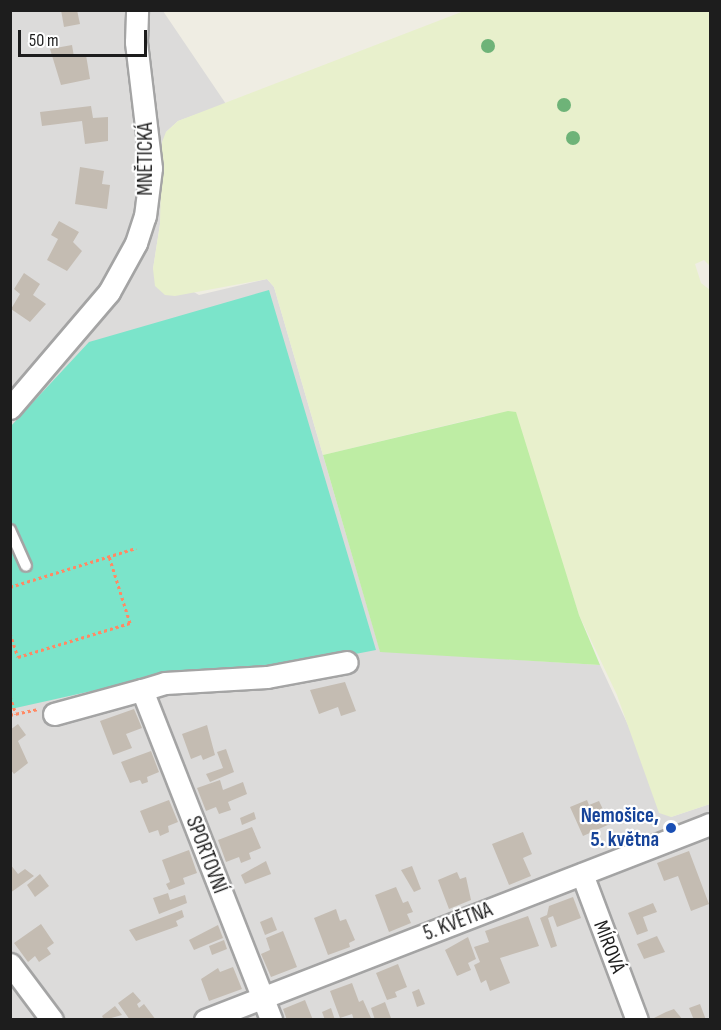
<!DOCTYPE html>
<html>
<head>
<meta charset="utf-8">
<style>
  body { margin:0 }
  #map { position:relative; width:721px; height:1030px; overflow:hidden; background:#efede3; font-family:"Sofia Sans Condensed",sans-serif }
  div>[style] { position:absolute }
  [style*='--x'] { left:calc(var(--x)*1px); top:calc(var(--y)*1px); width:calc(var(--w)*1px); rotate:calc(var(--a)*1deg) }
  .residential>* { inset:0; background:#dcdbda }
  .farmland>* { inset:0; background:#e8f0cc }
  .grass>* { inset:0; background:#beeda4 }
  .pitch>* { inset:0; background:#7be4ca }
  .building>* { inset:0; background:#c4bcb2 }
  .path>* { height:3px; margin-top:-1.5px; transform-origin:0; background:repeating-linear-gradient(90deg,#ff8964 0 3px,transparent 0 6px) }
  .roads { filter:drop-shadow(2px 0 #a4a4a4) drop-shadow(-2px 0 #a4a4a4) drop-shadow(0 2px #a4a4a4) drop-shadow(0 -2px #a4a4a4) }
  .lane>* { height:10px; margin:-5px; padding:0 5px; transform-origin:5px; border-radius:5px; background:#fff }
  .street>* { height:21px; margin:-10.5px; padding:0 10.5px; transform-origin:10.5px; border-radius:10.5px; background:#fff }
  .trees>* { width:14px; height:14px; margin:-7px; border-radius:50%; background:#6eb378 }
  .dots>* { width:16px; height:16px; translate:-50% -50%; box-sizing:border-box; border:3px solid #fff; border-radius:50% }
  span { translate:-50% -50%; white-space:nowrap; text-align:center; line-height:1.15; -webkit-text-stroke:4.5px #fff; paint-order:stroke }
  .street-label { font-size:21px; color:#1d1d1d }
  .transit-label { font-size:21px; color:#164399; font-weight:700 }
  .right { translate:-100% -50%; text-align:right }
  .frame { position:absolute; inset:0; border:12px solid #1d1d1d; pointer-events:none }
  .scale { position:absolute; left:18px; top:30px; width:129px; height:27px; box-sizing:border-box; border:3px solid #1d1d1d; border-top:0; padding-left:8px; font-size:18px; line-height:21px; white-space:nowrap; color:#1d1d1d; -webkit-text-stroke:4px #fff; paint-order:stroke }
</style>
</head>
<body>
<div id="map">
  <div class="residential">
    <i style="clip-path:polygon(10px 11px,163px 11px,226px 104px,178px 121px,166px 132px,160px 224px,153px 269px,199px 295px,267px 279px,274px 287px,380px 651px,600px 665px,671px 817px,710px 804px,710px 1019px,11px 1019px)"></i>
  </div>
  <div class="farmland">
    <i style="clip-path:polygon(464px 11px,710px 11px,710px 266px,704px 260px,695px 264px,701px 283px,710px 290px,710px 804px,671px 817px,659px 813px,617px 695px,579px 615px,562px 562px,485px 416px,323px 455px,274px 287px,267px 279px,175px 296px,165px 295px,155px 286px,153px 269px,160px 224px,162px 142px,166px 132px,178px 121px)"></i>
  </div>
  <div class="grass">
    <i style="clip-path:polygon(508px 411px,516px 412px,579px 615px,600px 665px,380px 652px,323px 455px)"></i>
  </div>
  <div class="pitch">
    <i style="clip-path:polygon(269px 290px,376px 650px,283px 668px,150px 678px,11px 709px,10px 427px,89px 342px)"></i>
  </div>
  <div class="building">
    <i style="clip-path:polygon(61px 10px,77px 10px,80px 24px,64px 27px)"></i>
    <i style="clip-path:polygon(72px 45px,74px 57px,86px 55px,90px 79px,61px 85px,50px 49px)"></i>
    <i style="clip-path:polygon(91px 106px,93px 118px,108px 117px,108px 141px,85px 144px,82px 121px,42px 126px,40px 112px)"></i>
    <i style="clip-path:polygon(80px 167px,104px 171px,102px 184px,110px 185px,107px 209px,75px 204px)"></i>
    <i style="clip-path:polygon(59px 221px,79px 232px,73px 242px,82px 251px,67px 271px,47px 260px,58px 239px,51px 235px)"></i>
    <i style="clip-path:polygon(24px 273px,40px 284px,33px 295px,46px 304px,30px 322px,11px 309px,20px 294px,14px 289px)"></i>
    <i style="clip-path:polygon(345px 682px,356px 711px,341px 716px,338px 707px,319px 714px,310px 690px)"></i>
    <i style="clip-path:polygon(134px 709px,142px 728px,126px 734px,132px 748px,113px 755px,100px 721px)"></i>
    <i style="clip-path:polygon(18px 724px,26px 735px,18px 741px,28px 763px,14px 774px,10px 769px,10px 730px)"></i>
    <i style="clip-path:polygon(207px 725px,215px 755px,203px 760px,201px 755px,191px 759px,182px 734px)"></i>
    <i style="clip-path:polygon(226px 749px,234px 772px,210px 782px,206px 774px,223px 768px,217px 752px)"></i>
    <i style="clip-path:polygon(151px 751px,159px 772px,147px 777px,148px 782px,142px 784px,140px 780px,130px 783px,121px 762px)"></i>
    <i style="clip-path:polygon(220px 780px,223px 790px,243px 782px,247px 794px,228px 802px,231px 810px,219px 814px,216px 807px,206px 811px,197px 788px)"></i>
    <i style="clip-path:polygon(169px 800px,178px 822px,168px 826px,169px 832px,160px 836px,158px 830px,149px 833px,140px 811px)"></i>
    <i style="clip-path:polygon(587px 800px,589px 805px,599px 801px,610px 824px,583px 836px,570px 807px)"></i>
    <i style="clip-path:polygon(254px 812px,256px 819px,242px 825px,240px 818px)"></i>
    <i style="clip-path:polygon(252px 827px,261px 848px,249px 853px,251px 859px,241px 863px,239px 857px,226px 862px,218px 840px)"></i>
    <i style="clip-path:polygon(523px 832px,532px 854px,523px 858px,531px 876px,509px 885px,492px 844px)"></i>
    <i style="clip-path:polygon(189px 850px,197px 873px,183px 878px,185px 884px,169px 890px,166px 884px,170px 882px,162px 860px)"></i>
    <i style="clip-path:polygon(689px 851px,709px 904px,691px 911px,678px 876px,664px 881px,657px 863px)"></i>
    <i style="clip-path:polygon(266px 861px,271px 874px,245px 884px,241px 875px)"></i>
    <i style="clip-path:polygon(10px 864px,18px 874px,25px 869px,34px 876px,10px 893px)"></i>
    <i style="clip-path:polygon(412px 866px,421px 889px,414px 892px,401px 870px)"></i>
    <i style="clip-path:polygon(457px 872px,460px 879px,466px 877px,471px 900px,449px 909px,438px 880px)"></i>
    <i style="clip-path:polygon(40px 874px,49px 886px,35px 897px,27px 885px)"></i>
    <i style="clip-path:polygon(396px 887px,403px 903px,408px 901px,413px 912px,407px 914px,411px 923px,389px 932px,375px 895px)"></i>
    <i style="clip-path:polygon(168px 893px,170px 900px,185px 895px,187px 903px,159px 914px,153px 898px)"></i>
    <i style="clip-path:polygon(573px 897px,581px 918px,557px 927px,553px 916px,548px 918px,557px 946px,551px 948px,540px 918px,547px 915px,549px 906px)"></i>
    <i style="clip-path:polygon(653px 903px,657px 912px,643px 917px,648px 931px,637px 935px,628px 913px)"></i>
    <i style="clip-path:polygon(336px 909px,340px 921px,346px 919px,355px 940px,349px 943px,350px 947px,328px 955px,314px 918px)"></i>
    <i style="clip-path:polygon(182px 910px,184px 917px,176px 921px,178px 926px,136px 941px,129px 930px)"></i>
    <i style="clip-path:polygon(528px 916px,539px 946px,500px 958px,510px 983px,490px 991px,486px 980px,481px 983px,474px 965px,480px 962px,474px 947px,489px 942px,485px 931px)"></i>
    <i style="clip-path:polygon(272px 917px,277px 930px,265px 935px,260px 922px)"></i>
    <i style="clip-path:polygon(41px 924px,54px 943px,47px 948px,51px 954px,39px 962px,35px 956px,28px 962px,14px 943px)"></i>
    <i style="clip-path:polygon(218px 925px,223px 938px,194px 950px,189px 940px)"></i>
    <i style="clip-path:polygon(283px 931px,297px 967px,271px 977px,261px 954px,270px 950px,266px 938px)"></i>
    <i style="clip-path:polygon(657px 936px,665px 952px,644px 959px,637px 944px)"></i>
    <i style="clip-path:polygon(468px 937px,476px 959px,468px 963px,471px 970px,457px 976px,445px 950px)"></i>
    <i style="clip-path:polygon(224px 940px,227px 949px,212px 955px,209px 946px)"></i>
    <i style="clip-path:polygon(398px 964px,407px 987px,395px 992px,397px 997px,387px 1000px,376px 973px)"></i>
    <i style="clip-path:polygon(233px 967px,242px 989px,209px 1001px,201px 979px,218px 968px,220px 972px)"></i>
    <i style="clip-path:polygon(352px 983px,359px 1002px,363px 1000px,371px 1018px,354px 1020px,352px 1014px,340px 1018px,330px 991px)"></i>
    <i style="clip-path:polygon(419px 989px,425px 1004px,417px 1007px,412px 992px)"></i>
    <i style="clip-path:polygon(133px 992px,141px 1001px,137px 1004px,139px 1008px,144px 1004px,156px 1020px,130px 1020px,118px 1003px)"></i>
    <i style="clip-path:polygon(305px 1000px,313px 1020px,287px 1020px,283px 1009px)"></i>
    <i style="clip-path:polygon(385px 1002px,391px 1018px,375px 1020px,371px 1008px)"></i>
    <i style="clip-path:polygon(700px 1004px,706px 1020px,694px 1020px,689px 1008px)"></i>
    <i style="clip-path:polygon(115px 1006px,122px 1015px,104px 1020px,102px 1016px)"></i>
    <i style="clip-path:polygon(331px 1008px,335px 1020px,325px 1020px,322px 1012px)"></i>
    <i style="clip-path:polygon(674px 1009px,683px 1020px,650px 1020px,666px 1012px)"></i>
  </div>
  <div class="path">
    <i style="--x:10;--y:587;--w:132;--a:-17.2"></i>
    <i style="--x:10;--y:633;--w:25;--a:72"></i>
    <i style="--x:18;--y:657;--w:117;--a:-16.9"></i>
    <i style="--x:130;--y:623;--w:70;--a:-107.4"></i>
    <i style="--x:10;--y:696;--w:19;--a:72"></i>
    <i style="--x:10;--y:715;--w:29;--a:-12"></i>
  </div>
  <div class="roads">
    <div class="lane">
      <i style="--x:10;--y:530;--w:39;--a:66"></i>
    </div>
    <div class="street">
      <i style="--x:10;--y:408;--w:153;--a:-49.5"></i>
      <i style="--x:109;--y:292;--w:56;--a:-61.1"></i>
      <i style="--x:136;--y:243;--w:28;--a:-72"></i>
      <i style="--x:145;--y:216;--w:48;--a:-82.9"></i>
      <i style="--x:151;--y:168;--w:127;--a:-96.8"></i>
      <i style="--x:136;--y:42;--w:32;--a:-88"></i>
      <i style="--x:142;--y:690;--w:24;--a:-17"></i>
      <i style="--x:165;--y:683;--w:102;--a:-3.4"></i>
      <i style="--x:267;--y:677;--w:81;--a:-10.6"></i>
      <i style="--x:54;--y:714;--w:91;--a:-15.3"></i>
      <i style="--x:142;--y:690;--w:354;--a:68.6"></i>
      <i style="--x:582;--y:874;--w:156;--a:69.4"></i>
      <i style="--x:10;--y:964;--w:70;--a:53.1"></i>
      <i style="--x:205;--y:1020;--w:542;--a:-21.21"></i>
    </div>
  </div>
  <div class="trees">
    <i style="left:488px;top:46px"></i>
    <i style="left:564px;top:105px"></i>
    <i style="left:573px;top:138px"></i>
  </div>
  <div class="dots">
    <i style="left:671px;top:828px;background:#1a4fb4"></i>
  </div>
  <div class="street-label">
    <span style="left:146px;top:159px;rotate:-90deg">MNĚTICKÁ</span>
    <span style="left:206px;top:855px;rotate:69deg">SPORTOVNÍ</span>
    <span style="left:458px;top:922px;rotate:-21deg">5. KVĚTNA</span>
    <span style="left:609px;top:947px;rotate:69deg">MÍROVÁ</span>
  </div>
  <div class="transit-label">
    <span class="right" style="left:659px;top:828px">Nemošice,<br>5. května</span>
  </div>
  <div class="frame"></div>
  <div class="scale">50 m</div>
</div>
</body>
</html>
